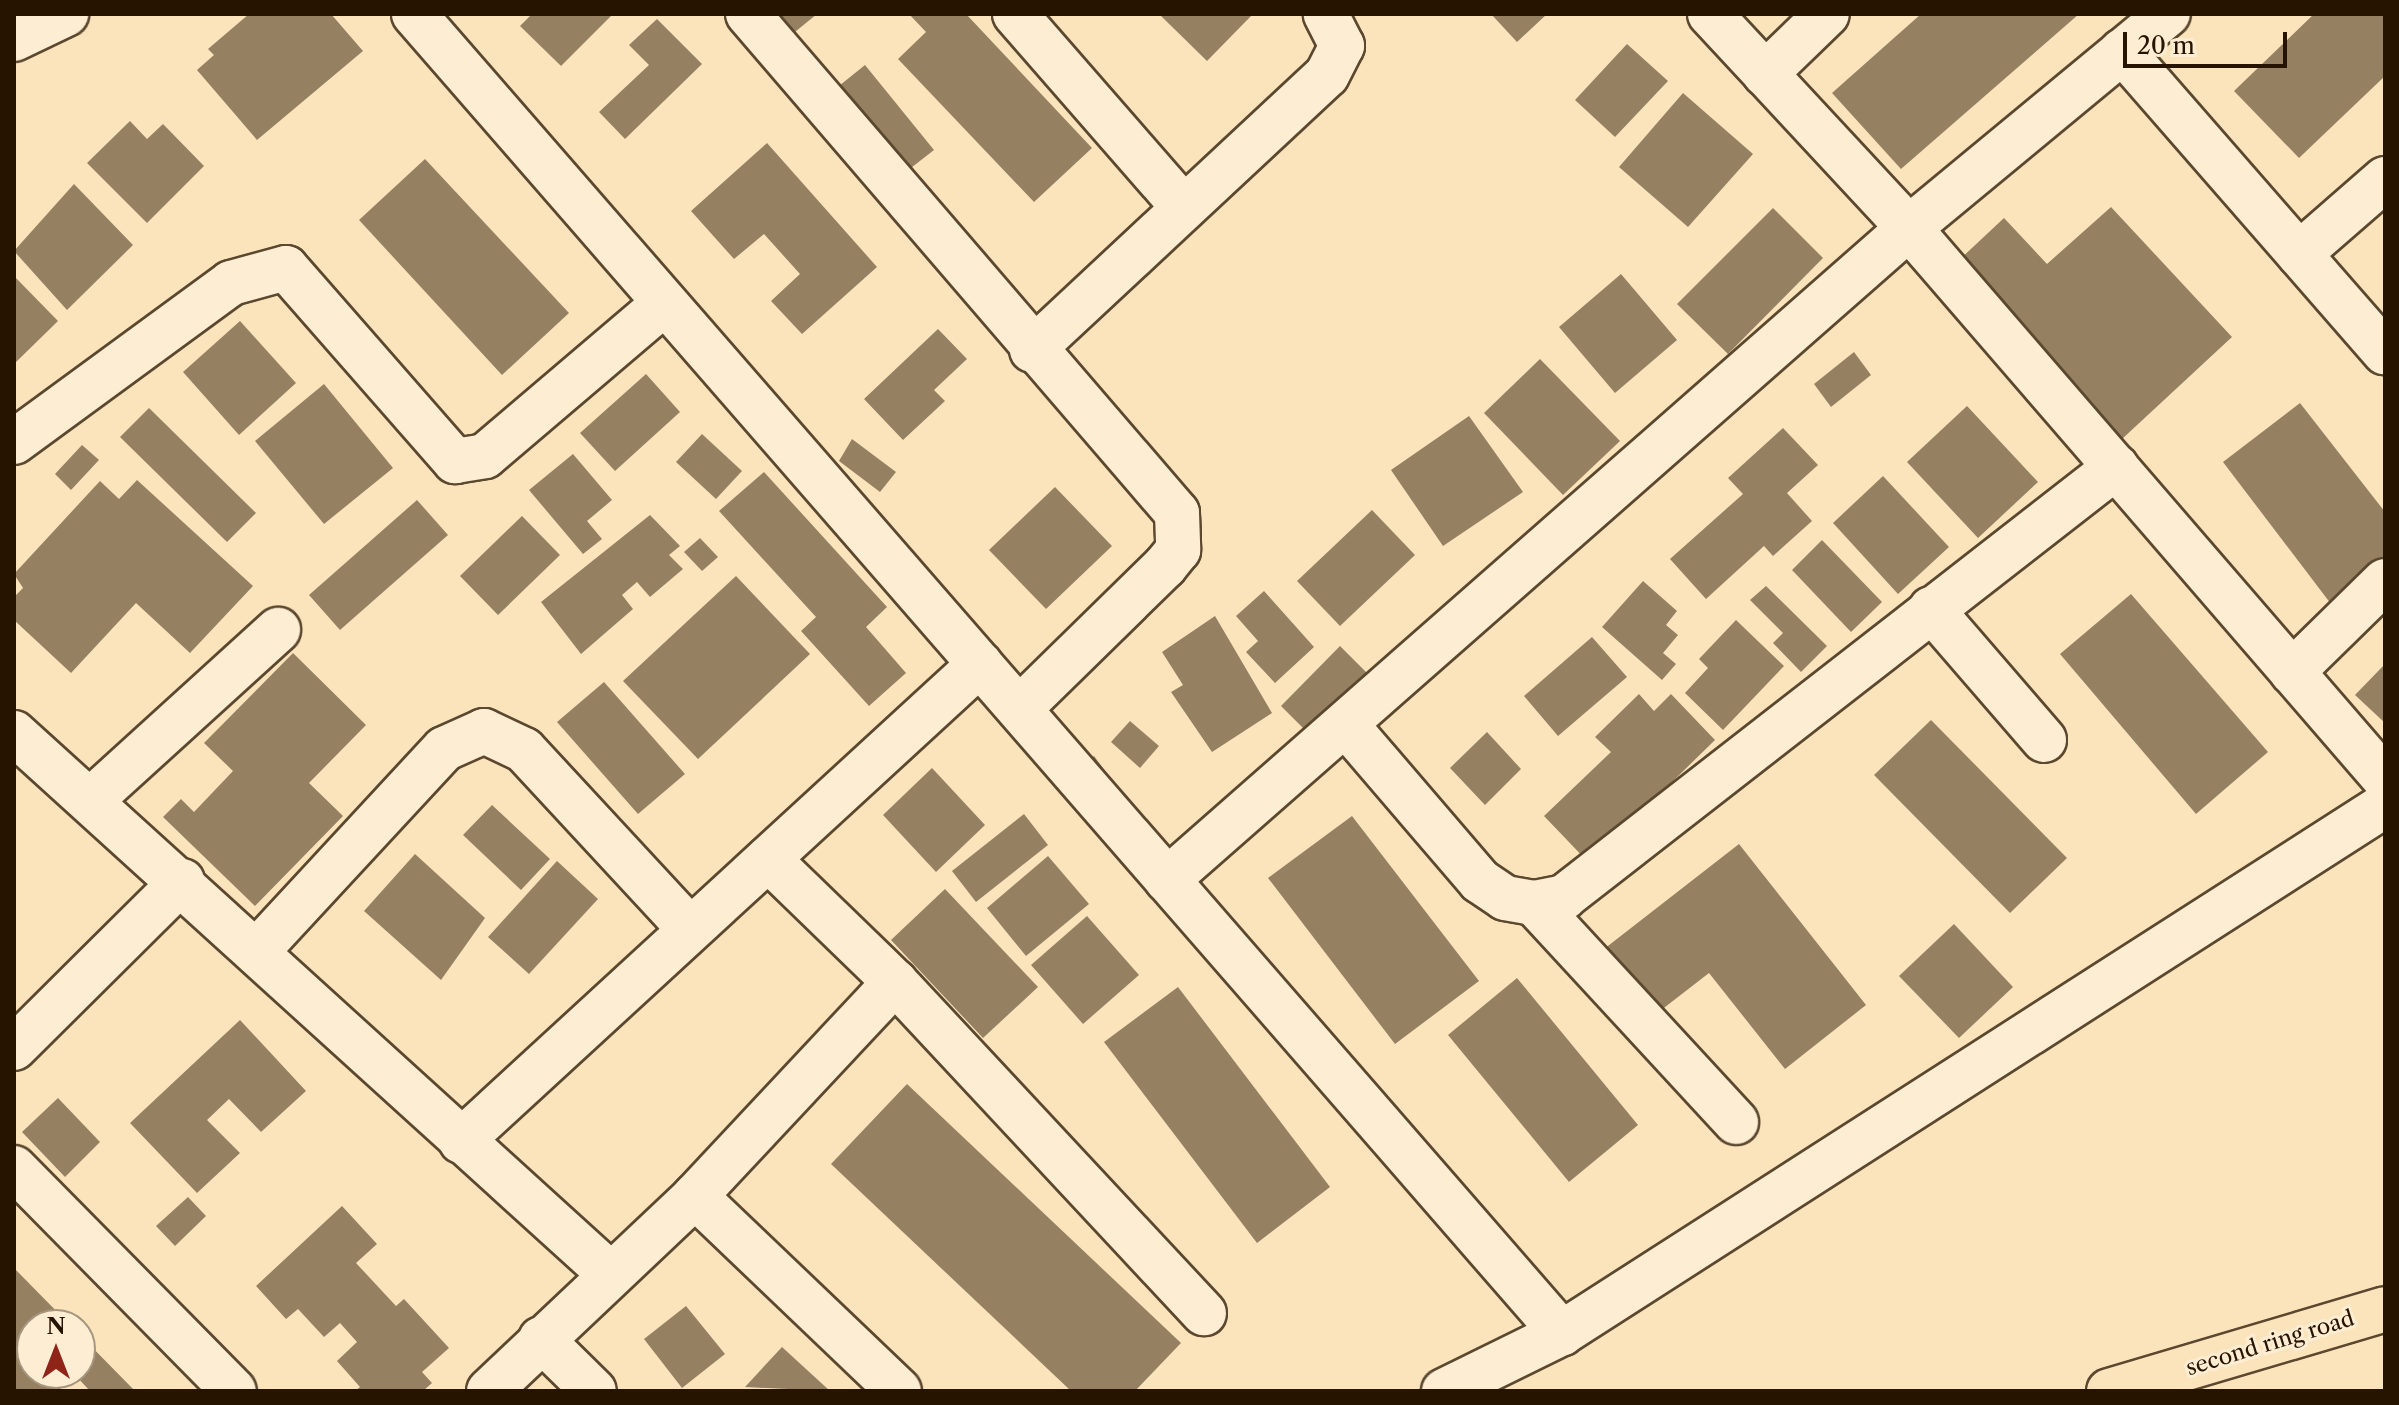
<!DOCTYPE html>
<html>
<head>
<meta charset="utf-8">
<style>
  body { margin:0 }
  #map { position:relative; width:2399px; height:1405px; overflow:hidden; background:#fbe4bc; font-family:"Libre Caslon Text",serif }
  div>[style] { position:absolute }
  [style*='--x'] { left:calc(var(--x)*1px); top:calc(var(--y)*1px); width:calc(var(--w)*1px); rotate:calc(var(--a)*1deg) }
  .building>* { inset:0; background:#958062 }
  .roads { filter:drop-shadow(2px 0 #5b482f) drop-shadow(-2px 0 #5b482f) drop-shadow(0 2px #5b482f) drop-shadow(0 -2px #5b482f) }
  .street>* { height:44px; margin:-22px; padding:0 22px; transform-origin:22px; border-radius:22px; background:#fcedd3 }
  .primary>* { height:44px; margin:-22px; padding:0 22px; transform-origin:22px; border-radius:22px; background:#fbe4bc }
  span { translate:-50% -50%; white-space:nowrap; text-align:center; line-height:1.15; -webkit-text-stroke:6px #fcedd3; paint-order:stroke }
  .street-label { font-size:22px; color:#261400 }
  .frame { position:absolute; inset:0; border:16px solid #261400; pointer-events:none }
  .north { position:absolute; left:16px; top:1309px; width:80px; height:80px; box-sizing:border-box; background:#fcedd3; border:2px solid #a6967f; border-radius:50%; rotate:0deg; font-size:22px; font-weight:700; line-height:32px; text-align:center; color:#261400 }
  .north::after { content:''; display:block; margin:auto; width:28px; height:36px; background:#8f2418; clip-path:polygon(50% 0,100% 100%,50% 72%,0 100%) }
  .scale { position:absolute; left:2123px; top:32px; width:164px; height:36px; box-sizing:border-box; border:4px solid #261400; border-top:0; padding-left:10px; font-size:24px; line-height:28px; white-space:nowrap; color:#261400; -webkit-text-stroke:6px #fcedd3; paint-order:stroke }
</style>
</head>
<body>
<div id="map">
  <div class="building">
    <i style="clip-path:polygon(249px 14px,331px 14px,363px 51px,257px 140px,197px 70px,214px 55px,208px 49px)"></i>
    <i style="clip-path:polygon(532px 14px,613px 14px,561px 66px,520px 26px)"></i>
    <i style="clip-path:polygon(771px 14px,817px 14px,790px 36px)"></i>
    <i style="clip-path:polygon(909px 14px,966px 14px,1092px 148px,1034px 202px,898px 59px,926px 32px)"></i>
    <i style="clip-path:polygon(1159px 14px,1253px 14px,1207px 61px)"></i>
    <i style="clip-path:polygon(1491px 14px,1547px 14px,1517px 42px)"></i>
    <i style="clip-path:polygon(1921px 14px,2079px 14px,1901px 169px,1832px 93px)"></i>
    <i style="clip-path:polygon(2314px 14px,2385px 14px,2385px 76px,2299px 158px,2234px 91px)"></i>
    <i style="clip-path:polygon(657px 19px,702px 64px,625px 139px,599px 112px,649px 65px,629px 45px)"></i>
    <i style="clip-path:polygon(1627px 44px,1668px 81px,1615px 137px,1575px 100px)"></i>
    <i style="clip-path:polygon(865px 65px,934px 150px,898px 178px,829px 94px)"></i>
    <i style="clip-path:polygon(1683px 93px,1753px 154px,1688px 227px,1619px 167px)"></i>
    <i style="clip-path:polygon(130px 121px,147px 139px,163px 124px,204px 166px,147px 223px,87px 163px)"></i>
    <i style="clip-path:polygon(767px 143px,877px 267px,802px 334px,771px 301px,800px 274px,764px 234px,734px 259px,691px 211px)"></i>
    <i style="clip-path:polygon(425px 159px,569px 313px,502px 375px,359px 220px)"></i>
    <i style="clip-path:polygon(74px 184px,133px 245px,67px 310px,14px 251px)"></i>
    <i style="clip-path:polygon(2111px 207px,2232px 337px,2122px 439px,1957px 262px,2004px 218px,2047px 264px)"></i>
    <i style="clip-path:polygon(1773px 208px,1823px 258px,1728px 354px,1677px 304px)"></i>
    <i style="clip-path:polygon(1621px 274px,1677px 340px,1615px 393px,1559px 327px)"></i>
    <i style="clip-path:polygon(14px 276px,58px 321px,14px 364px)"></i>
    <i style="clip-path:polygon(240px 321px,296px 383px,239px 435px,183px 372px)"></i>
    <i style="clip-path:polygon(938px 329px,967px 359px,934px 390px,945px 401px,903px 440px,864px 399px)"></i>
    <i style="clip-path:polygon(1854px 352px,1871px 375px,1831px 407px,1814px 384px)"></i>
    <i style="clip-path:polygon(1540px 359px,1620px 441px,1563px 495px,1484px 413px)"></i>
    <i style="clip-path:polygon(646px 374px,680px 412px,615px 471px,580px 433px)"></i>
    <i style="clip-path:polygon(324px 384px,393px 468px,324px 524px,255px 441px)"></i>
    <i style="clip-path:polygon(2300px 403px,2385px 512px,2385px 563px,2331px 604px,2223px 462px)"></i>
    <i style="clip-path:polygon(1967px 406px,2038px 482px,1978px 538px,1907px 462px)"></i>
    <i style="clip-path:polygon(149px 408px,256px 513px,227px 542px,120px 437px)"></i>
    <i style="clip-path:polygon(1469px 416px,1523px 492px,1443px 546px,1391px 470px)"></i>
    <i style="clip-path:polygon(1783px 428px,1818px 465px,1787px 493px,1812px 521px,1773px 556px,1764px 546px,1706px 599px,1670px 559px,1743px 494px,1728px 478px)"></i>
    <i style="clip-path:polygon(702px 434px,742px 471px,716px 499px,676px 462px)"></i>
    <i style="clip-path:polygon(852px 439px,896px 472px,880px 492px,839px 461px)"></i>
    <i style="clip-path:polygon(82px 445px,99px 460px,71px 490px,55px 474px)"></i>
    <i style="clip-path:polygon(573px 454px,612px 500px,587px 521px,602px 539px,583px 554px,529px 490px)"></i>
    <i style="clip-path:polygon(764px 472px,887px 607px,866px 627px,906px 673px,869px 706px,801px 631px,816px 617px,719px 511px)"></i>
    <i style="clip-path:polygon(1883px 476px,1949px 547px,1898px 594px,1833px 523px)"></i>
    <i style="clip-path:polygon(137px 480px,253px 586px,190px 653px,136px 603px,71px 673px,14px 620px,14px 597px,23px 588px,14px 574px,100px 481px,119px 499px)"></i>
    <i style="clip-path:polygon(1055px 487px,1112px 546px,1046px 609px,989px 550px)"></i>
    <i style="clip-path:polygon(417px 500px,448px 535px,340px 630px,309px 595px)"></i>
    <i style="clip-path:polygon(1372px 510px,1415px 555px,1340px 626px,1297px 581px)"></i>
    <i style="clip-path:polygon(650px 515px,680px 546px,669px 555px,683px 569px,650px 597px,637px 582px,622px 595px,633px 609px,581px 654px,541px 602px)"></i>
    <i style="clip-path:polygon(522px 516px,560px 555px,498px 615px,460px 576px)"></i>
    <i style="clip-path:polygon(700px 538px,718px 557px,702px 571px,684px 552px)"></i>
    <i style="clip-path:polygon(1822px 540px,1882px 602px,1851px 632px,1792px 570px)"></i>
    <i style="clip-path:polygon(736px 576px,810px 654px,698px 759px,623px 681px)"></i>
    <i style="clip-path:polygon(1643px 581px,1677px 611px,1666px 625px,1678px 635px,1663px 653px,1676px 664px,1662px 680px,1602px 627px)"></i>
    <i style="clip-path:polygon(1766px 586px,1827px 646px,1801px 672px,1773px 643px,1783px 633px,1750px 600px)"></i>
    <i style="clip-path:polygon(1264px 591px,1314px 647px,1275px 683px,1246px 652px,1258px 641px,1236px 616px)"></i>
    <i style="clip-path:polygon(2131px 594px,2268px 752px,2196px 814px,2060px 654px)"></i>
    <i style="clip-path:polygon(1215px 616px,1272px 713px,1212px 752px,1171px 692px,1183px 685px,1162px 652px)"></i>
    <i style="clip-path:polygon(1736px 620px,1784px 666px,1723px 730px,1685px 693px,1708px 668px,1699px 659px)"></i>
    <i style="clip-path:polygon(1592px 637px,1627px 677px,1558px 736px,1524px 696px)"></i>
    <i style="clip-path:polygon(1340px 646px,1367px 673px,1308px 733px,1281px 706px)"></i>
    <i style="clip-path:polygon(293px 653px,366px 725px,309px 783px,343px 816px,255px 906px,163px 817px,181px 799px,194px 812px,233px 771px,204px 743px)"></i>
    <i style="clip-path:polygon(2385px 664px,2385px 723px,2355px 695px)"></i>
    <i style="clip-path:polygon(604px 682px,685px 774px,638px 814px,557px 722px)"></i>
    <i style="clip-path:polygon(1639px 694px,1654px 711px,1671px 694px,1715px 740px,1589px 863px,1544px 816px,1611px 752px,1595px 737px)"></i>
    <i style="clip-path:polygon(1931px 720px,2067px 858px,2010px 913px,1874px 775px)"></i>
    <i style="clip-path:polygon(1130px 721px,1159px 746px,1140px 768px,1111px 742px)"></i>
    <i style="clip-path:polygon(1487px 732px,1521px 769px,1485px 805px,1450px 768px)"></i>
    <i style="clip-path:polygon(1094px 756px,1117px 787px,1107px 796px,1083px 764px)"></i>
    <i style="clip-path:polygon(932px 768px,985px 825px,936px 872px,883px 815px)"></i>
    <i style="clip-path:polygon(492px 805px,550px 859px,521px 890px,463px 835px)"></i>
    <i style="clip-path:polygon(1024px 814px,1048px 845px,976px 902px,952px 871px)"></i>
    <i style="clip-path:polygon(1352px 816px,1479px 981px,1395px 1044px,1268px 878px)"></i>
    <i style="clip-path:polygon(1739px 844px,1866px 1005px,1785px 1069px,1709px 973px,1647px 1021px,1595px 956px)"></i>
    <i style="clip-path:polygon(415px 854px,485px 918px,441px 980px,364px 911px)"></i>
    <i style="clip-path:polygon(1048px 856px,1089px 904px,1026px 956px,987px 908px)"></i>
    <i style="clip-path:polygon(557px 861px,598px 899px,529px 974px,488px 937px)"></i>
    <i style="clip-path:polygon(945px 889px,1038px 987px,983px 1038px,891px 940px)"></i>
    <i style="clip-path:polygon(1087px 916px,1139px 975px,1083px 1024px,1031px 965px)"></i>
    <i style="clip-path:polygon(1954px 924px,2013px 987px,1959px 1038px,1899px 976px)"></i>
    <i style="clip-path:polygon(1517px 978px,1638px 1125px,1569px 1182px,1448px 1035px)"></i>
    <i style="clip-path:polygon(1178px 987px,1330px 1187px,1257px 1243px,1104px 1042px)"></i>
    <i style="clip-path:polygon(240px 1020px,306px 1091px,261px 1132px,229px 1099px,207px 1120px,240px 1153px,197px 1193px,130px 1123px)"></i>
    <i style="clip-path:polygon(907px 1084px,1181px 1343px,1135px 1391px,1071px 1391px,831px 1164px)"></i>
    <i style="clip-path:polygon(58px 1098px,100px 1142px,65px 1177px,22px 1132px)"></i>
    <i style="clip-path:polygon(188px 1197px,206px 1216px,175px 1246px,156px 1226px)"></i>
    <i style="clip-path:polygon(342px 1206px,377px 1244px,356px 1263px,396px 1306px,404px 1299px,449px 1348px,422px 1372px,432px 1383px,423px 1391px,355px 1391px,360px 1387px,337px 1361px,357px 1342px,340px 1323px,324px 1337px,298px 1309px,286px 1319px,256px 1286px)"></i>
    <i style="clip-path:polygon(14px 1268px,70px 1325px,32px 1325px,32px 1373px,80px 1373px,80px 1335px,135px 1391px,90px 1391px,75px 1375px,58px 1391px,14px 1391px)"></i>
    <i style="clip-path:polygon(686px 1306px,725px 1354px,682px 1388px,644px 1339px)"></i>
    <i style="clip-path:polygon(782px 1347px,830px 1391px,745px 1387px)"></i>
  </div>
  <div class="roads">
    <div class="street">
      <i style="--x:414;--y:14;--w:1749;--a:48.97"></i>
      <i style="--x:748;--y:14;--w:658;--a:49.31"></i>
      <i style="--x:1177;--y:513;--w:37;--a:88"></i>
      <i style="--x:1178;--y:550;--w:21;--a:129"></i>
      <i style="--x:1165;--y:566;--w:204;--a:135.6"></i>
      <i style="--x:1015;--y:14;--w:257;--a:48.9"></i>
      <i style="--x:1710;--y:14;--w:292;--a:47.1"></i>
      <i style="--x:1909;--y:228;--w:728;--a:49.18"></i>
      <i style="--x:14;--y:39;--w:58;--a:-25.7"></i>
      <i style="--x:2122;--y:51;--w:400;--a:48.9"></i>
      <i style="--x:1765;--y:74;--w:86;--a:-44.1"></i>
      <i style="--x:2299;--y:254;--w:114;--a:-41.1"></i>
      <i style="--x:1032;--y:350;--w:403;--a:-43"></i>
      <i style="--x:1327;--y:75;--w:33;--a:-63"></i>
      <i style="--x:1342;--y:46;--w:36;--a:-117"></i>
      <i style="--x:14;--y:442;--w:269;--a:-36.2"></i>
      <i style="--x:231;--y:283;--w:57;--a:-15.3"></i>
      <i style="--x:286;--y:268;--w:257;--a:48.8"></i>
      <i style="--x:455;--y:461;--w:30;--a:-9"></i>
      <i style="--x:485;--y:456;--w:236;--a:-40.4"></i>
      <i style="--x:1931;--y:609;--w:173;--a:49.2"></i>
      <i style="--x:2292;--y:672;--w:130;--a:-44.4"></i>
      <i style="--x:1348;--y:727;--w:203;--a:49.4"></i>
      <i style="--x:1480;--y:881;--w:30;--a:34"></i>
      <i style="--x:1505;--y:898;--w:29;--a:10"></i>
      <i style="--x:1534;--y:903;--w:31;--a:-11"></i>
      <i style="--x:1564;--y:897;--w:700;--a:-37.92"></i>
      <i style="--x:14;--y:733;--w:805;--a:42.23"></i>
      <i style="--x:91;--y:800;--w:253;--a:-42.3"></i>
      <i style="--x:768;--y:859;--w:177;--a:44.1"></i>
      <i style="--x:895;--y:982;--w:453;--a:47"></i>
      <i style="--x:1167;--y:880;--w:988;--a:-41.31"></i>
      <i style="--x:1909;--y:228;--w:336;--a:-39.6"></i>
      <i style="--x:1534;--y:903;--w:298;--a:47.3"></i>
      <i style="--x:257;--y:951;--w:275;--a:-47.2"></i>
      <i style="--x:444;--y:749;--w:44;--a:-24.2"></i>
      <i style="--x:484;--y:731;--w:44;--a:25.4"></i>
      <i style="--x:524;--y:750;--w:244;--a:47.2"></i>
      <i style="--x:14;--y:1048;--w:237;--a:-44.8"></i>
      <i style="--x:461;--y:1141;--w:705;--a:-42.59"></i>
      <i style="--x:14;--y:1168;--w:313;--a:45.4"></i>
      <i style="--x:695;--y:1196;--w:282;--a:43.7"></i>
      <i style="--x:541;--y:1339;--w:74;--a:44.5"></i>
      <i style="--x:489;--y:1391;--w:284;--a:-43.4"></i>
      <i style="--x:695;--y:1196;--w:293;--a:-46.9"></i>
      <i style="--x:1444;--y:1391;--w:131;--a:-26.2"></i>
      <i style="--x:1562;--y:1333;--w:978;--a:-32.68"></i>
    </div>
    <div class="primary">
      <i style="--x:2109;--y:1391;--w:288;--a:-16.5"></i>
    </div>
  </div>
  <div class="street-label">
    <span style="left:2270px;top:1343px;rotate:-17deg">second ring road</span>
  </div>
  <div class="frame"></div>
  <div class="north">N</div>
  <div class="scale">20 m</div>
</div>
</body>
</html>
